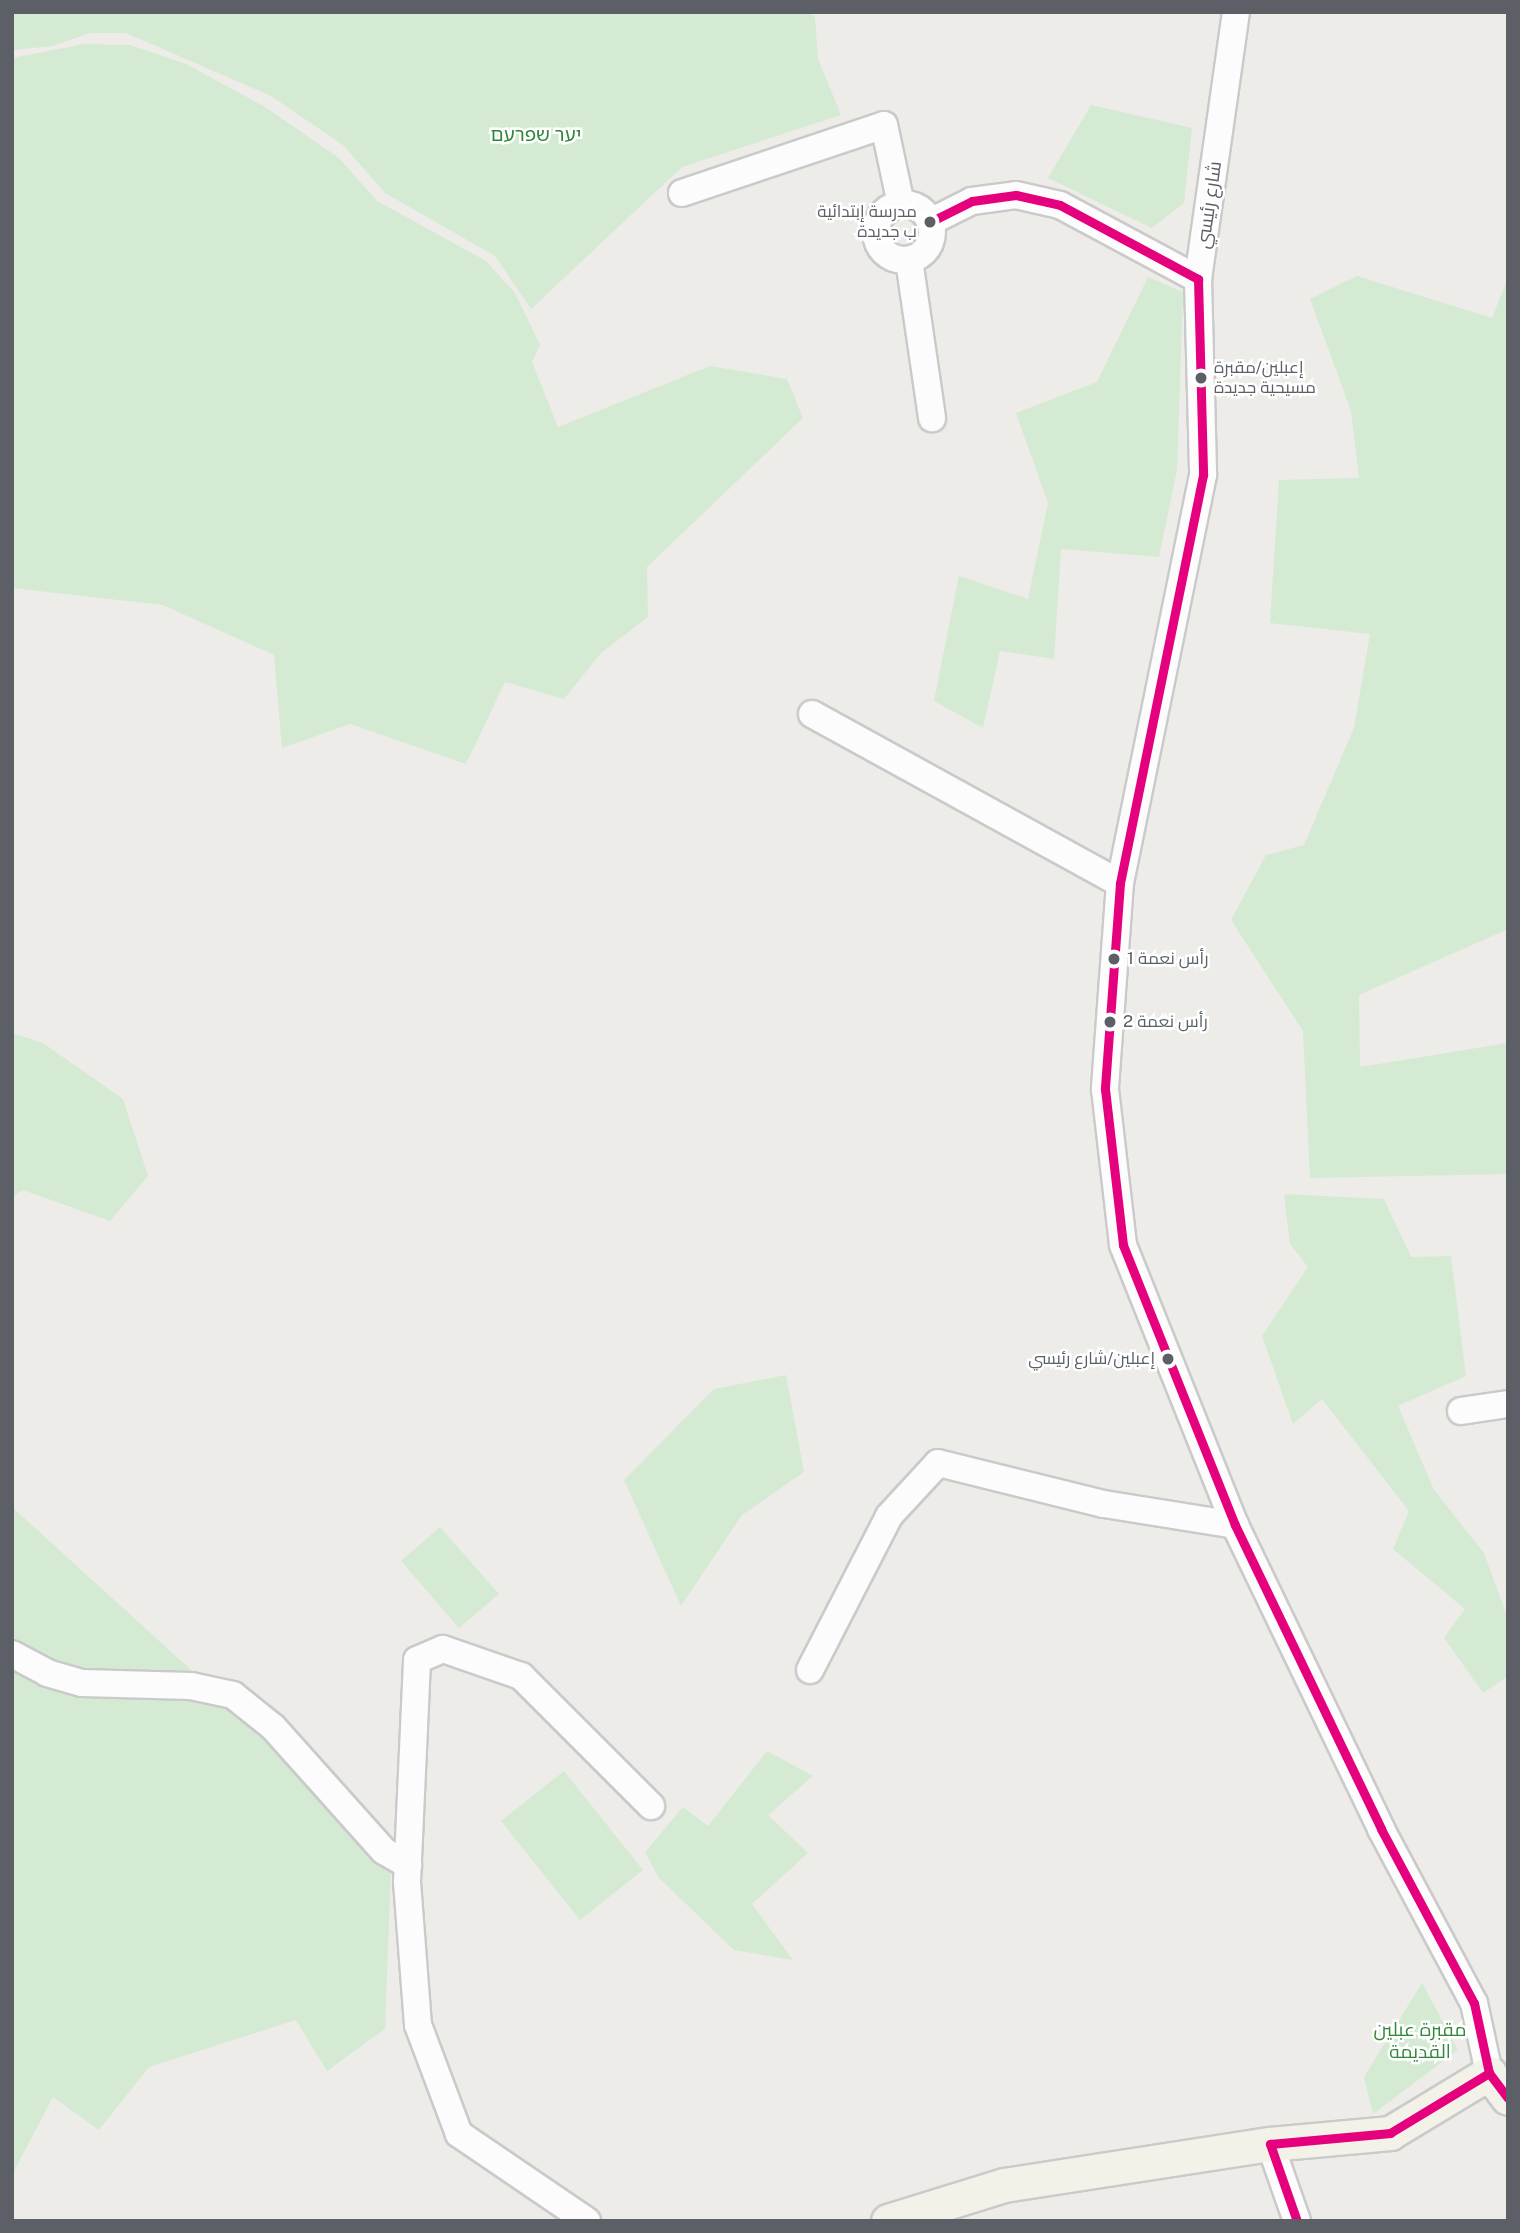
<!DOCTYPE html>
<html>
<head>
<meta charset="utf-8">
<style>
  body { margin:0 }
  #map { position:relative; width:1520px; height:2233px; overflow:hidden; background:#edece8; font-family:"Public Sans",Cairo,"Noto Sans Hebrew",sans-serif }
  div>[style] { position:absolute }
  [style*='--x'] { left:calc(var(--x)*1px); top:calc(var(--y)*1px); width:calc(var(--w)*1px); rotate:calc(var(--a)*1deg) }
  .green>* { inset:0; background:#d4ead3 }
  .roads { filter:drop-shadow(2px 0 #cacaca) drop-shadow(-2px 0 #cacaca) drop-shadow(0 2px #cacaca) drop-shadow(0 -2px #cacaca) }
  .minor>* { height:26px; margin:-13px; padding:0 13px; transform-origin:13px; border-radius:13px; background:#fcfcfc }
  .minor>.ring { margin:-13px; padding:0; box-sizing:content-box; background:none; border:26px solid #fcfcfc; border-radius:50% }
  .major>* { height:33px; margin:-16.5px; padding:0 16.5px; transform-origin:16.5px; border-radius:16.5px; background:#f3f2e8 }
  .bus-1>* { height:9px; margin:-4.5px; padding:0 4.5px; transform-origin:4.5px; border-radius:4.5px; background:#e5007d }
  .dots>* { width:19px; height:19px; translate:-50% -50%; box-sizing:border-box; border:4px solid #fff; border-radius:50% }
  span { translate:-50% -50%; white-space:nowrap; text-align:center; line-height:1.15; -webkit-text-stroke:5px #fff; paint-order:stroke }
  .bus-label { font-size:17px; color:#5c6066 }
  .right { translate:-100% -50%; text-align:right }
  .left { translate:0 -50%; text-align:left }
  .park-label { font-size:19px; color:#328739 }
  .street-label { font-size:19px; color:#5c6066 }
  .frame { position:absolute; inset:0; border:14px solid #5c6066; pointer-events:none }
</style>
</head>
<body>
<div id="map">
  <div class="green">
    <i style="clip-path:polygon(12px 12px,809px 12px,815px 17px,818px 59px,841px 115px,682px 167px,531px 309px,495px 256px,385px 193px,343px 145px,271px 96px,126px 33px,90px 33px,53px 46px,12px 50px)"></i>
    <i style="clip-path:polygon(84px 44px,130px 45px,186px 64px,265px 107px,339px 158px,377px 201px,486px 261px,515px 293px,540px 345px,532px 362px,558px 427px,710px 366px,787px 379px,803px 418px,647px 567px,648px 617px,601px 653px,564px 699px,505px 682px,466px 764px,350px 724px,282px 748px,274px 655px,163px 605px,12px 588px,12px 58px)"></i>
    <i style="clip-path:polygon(1091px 105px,1192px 128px,1184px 203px,1152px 228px,1048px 178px)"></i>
    <i style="clip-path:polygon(1357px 276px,1492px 318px,1508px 278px,1508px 929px,1359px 995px,1360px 1067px,1508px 1043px,1508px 1174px,1310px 1178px,1303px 1031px,1231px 920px,1266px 855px,1304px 845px,1354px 728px,1370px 634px,1270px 623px,1279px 480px,1359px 478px,1351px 411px,1310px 299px)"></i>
    <i style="clip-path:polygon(1148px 277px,1183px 292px,1177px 470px,1159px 557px,1061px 549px,1054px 659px,1000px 651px,983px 728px,934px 701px,959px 576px,1028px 599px,1048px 503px,1016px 413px,1097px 382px)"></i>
    <i style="clip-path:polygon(12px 1033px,43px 1043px,123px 1099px,148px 1176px,110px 1221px,23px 1190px,12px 1197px)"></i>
    <i style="clip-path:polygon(1284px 1194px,1384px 1199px,1411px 1257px,1451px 1256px,1466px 1376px,1398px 1406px,1434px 1490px,1484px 1553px,1508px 1619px,1508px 1676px,1483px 1693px,1444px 1638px,1465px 1609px,1393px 1549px,1409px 1511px,1322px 1399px,1293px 1424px,1262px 1336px,1308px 1267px,1290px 1244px)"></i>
    <i style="clip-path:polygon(786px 1375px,804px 1472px,742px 1515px,681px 1606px,624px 1480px,714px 1389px)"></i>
    <i style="clip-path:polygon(12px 1507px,324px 1791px,391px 1868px,385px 2029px,327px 2071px,296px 2020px,149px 2067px,99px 2130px,53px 2097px,12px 2175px)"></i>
    <i style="clip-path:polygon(440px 1527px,499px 1594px,459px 1628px,401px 1561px)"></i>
    <i style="clip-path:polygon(767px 1751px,813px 1776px,768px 1815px,808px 1853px,752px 1904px,793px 1960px,734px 1950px,659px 1878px,645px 1852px,683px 1807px,708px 1826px)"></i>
    <i style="clip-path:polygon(564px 1771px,643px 1870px,580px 1920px,501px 1821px)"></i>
    <i style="clip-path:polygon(1422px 1983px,1458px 2050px,1373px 2114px,1364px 2077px)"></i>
  </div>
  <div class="roads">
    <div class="minor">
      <i style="--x:1236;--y:12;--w:270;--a:98.1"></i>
      <i style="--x:1198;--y:279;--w:196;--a:88.5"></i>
      <i style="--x:1203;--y:475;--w:416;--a:101.5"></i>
      <i style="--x:1120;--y:883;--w:207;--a:94.2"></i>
      <i style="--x:1105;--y:1089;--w:157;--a:83.4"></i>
      <i style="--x:1123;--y:1245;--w:302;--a:68.2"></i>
      <i style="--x:1235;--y:1525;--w:337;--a:64.3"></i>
      <i style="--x:1381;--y:1829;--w:197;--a:61.9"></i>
      <i style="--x:1474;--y:2003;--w:72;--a:77.9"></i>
      <i style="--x:682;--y:193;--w:213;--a:-18.6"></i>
      <i style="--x:884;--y:125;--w:81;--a:77.9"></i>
      <i class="ring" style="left:876px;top:204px;width:30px;height:30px"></i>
      <i style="--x:930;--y:222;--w:47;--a:-26.6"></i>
      <i style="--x:972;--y:201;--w:44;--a:-7.8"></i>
      <i style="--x:1016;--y:195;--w:45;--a:12.8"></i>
      <i style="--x:1060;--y:205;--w:157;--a:28.2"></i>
      <i style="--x:909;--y:260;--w:160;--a:81.7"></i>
      <i style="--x:812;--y:714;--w:351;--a:28.8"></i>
      <i style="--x:1461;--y:1411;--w:48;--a:-8.5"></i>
      <i style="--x:12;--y:1654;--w:40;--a:28"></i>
      <i style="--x:47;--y:1673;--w:36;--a:16"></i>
      <i style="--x:82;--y:1683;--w:109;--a:1.6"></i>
      <i style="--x:191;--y:1686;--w:43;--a:12.1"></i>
      <i style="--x:233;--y:1695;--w:51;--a:38.7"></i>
      <i style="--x:273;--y:1727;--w:166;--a:48.2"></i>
      <i style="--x:384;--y:1851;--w:28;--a:30"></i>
      <i style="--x:810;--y:1670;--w:173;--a:-62.8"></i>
      <i style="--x:889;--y:1516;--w:72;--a:-47.2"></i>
      <i style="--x:938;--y:1463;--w:171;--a:13.9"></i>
      <i style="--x:1104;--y:1504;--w:133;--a:9.1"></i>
      <i style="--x:1270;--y:2144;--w:82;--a:70.7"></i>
      <i style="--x:587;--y:2221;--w:155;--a:-145.8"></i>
      <i style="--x:459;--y:2134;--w:116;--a:-110.6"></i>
      <i style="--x:418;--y:2025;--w:143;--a:-94.4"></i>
      <i style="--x:407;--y:1882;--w:222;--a:-87.4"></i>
      <i style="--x:417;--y:1660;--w:28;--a:-23"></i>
      <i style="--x:443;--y:1649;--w:83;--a:19.1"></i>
      <i style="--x:521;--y:1676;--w:184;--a:45"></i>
    </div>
    <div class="major">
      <i style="--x:888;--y:2221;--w:121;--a:-17.2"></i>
      <i style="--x:1004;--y:2185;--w:269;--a:-8.8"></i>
      <i style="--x:1270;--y:2144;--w:121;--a:-5.2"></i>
      <i style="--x:1390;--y:2133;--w:116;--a:-31.2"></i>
      <i style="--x:1489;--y:2073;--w:31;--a:53"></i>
    </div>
  </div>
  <div class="bus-1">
    <i style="--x:930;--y:222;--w:47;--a:-26.6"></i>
    <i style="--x:972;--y:201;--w:44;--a:-7.8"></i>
    <i style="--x:1016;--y:195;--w:45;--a:12.8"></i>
    <i style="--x:1060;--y:205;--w:157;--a:28.2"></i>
    <i style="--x:1198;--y:279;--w:196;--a:88.5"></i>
    <i style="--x:1203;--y:475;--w:416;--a:101.5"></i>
    <i style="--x:1120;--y:883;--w:207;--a:94.2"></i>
    <i style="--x:1105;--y:1089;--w:157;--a:83.4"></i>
    <i style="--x:1123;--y:1245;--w:302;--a:68.2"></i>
    <i style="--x:1235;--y:1525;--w:337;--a:64.3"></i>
    <i style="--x:1381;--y:1829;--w:197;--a:61.9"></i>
    <i style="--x:1474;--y:2003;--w:72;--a:77.9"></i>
    <i style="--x:1489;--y:2073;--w:31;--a:53"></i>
    <i style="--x:1270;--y:2144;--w:121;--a:-5.2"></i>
    <i style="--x:1390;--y:2133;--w:116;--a:-31.2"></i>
    <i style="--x:1270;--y:2144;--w:82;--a:70.7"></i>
  </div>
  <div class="dots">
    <i style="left:930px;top:222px;background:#5c6066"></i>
    <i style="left:1201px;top:378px;background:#5c6066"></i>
    <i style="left:1114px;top:959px;background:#5c6066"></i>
    <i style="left:1110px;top:1022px;background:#5c6066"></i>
    <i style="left:1168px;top:1359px;background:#5c6066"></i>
  </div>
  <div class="bus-label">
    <span class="right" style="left:917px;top:222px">مدرسة إبتدائية<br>ب جديدة</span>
    <span class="left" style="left:1214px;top:378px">إعبلين/مقبرة<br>مسيحية جديدة</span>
    <span class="left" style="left:1127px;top:959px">رأس نعمة 1</span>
    <span class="left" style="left:1123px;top:1022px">رأس نعمة 2</span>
    <span class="right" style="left:1155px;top:1359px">إعبلين/شارع رئيسي</span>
  </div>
  <div class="park-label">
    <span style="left:536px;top:135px">יער שפרעם</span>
    <span style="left:1420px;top:2041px">مقبرة عبلين<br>القديمة</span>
  </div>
  <div class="street-label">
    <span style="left:1209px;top:205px;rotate:-82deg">شارع رئيسي</span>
  </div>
  <div class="frame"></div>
</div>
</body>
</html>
